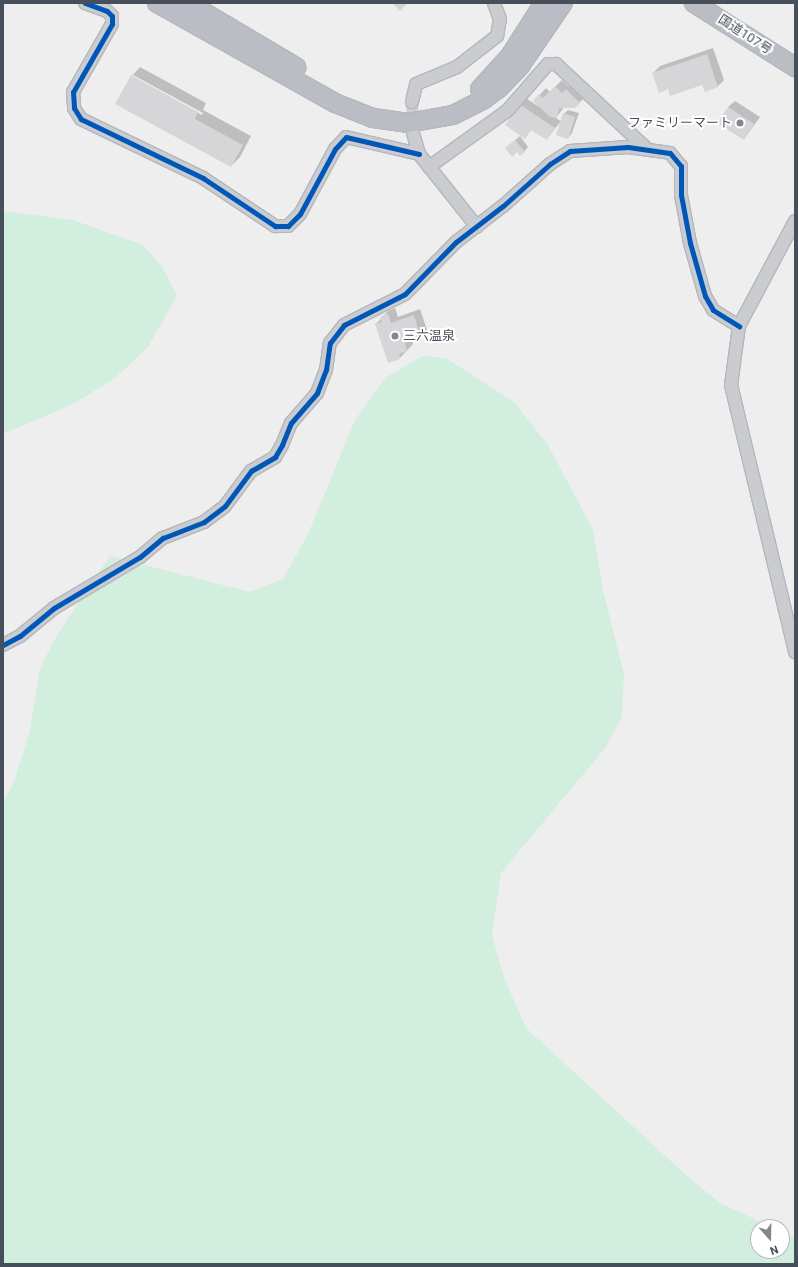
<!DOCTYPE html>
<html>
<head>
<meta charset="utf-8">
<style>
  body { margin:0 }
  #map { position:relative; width:798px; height:1267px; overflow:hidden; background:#efeeee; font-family:Roboto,"Noto Sans JP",sans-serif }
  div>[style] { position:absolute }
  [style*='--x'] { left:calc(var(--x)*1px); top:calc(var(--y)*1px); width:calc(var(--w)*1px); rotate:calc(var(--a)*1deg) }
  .green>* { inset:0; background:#d2eedf }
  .shadow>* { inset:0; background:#0003 }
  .building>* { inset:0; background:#d6d6d8 }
  .minor-tunnel>* { height:12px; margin-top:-6px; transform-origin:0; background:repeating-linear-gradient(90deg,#cdced0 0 12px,transparent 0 18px) }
  .roads { filter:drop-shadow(1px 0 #b3b7be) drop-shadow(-1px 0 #b3b7be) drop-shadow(0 1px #b3b7be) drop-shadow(0 -1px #b3b7be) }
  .minor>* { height:12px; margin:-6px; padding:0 6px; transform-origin:6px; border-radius:6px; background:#cacccf }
  .highway>* { height:18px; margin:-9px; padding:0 9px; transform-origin:9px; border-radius:9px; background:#babec4 }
  .cycleway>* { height:5px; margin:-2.5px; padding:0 2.5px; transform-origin:2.5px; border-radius:2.5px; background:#0057b8 }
  .dots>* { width:11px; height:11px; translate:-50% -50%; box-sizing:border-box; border:2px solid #fff; border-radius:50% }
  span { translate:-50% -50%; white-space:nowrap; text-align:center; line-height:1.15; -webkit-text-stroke:4px #fff; paint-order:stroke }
  .street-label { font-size:13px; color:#464f5a }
  .poi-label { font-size:13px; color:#464f5a }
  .right { translate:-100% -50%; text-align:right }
  .left { translate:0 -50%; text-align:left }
  .frame { position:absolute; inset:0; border:4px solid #464f5a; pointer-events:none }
  .north { position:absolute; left:750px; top:1219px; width:40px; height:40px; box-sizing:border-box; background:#fff; border:1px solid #b5b9bd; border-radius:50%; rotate:160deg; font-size:11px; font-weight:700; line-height:16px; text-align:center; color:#464f5a }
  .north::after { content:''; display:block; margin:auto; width:14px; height:18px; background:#81878e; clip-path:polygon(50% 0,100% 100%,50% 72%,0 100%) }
</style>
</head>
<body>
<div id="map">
  <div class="green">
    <i style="clip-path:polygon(3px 211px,73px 220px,143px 245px,163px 268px,177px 296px,148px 347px,115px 378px,73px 404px,3px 434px)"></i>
    <i style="clip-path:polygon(423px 356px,446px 358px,514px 402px,548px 445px,593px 530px,603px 590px,624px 674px,622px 717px,606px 747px,501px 873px,492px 935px,505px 980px,526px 1028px,687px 1176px,720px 1203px,772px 1227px,758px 1227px,758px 1251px,782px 1251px,782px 1232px,795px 1238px,795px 1264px,3px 1264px,3px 803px,14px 782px,30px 730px,40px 668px,57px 635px,110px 556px,250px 592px,283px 579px,308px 534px,355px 420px,386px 377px)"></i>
  </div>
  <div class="shadow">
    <i style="clip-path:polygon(713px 48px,724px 80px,718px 86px,703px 84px,669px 88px,653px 73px,660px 66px)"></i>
    <i style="clip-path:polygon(evenodd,140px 67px,206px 103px,203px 110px,251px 136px,240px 157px,231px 166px,117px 104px,132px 76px,140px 67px,133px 75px,203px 113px,202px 115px,133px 78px,133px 75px)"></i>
    <i style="clip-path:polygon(562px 80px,569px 87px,573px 84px,586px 96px,575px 107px,564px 107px,556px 118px,561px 121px,547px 139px,532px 129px,525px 137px,520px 105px,526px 98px,539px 107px,534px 101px,546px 88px,550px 92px)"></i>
    <i style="clip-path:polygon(735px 101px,760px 117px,744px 139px,728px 107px)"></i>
    <i style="clip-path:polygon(568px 110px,579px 113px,572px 133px,568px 138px,564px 114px)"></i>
    <i style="clip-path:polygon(520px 136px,528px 147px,524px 152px,506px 148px)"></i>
    <i style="clip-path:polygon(395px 308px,398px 317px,420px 309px,427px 330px,420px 337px,412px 340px,413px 344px,400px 358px,376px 324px,388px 311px)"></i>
  </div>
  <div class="building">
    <i style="clip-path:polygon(392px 3px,408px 3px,400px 11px)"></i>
    <i style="clip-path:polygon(707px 54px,718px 87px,705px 92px,702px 85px,670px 96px,668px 89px,659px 93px,652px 73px)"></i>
    <i style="clip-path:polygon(131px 75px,198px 112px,195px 119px,243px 145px,231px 167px,115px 104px)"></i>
    <i style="clip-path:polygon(555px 86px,562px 93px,566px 89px,580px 103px,575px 108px,559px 108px,557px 118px,550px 117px,533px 101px,539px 94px,543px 98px)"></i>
    <i style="clip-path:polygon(519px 104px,555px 128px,547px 140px,531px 130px,525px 139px,505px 125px)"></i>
    <i style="clip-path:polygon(728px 107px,754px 124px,744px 140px,717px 123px)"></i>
    <i style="clip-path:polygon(563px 113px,575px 117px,568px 139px,556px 135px)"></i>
    <i style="clip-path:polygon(515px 140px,525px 152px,520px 156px,517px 152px,512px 157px,505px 148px)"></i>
    <i style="clip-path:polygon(388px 314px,391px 323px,414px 315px,421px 338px,405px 343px,407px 351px,399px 354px,400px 359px,388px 363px,375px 324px,382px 322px,380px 317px)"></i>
  </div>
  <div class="minor-tunnel">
    <i style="--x:412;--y:102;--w:28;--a:88"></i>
  </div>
  <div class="roads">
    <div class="minor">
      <i style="--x:85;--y:3;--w:23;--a:20"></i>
      <i style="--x:107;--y:11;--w:7;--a:45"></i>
      <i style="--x:112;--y:16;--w:8;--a:90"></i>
      <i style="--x:112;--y:24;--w:78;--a:119.8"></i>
      <i style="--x:73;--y:92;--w:16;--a:86"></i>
      <i style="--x:74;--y:108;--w:13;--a:58"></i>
      <i style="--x:81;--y:119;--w:136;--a:25.8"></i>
      <i style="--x:203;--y:178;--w:87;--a:33.7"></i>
      <i style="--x:275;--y:226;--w:13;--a:0"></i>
      <i style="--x:288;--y:226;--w:17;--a:-45"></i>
      <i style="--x:300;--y:214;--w:74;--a:-61.7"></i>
      <i style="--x:335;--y:149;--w:16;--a:-47"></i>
      <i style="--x:346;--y:137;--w:75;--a:13.1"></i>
      <i style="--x:412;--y:102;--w:18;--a:-77"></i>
      <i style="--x:416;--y:84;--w:44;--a:-22.5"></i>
      <i style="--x:457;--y:67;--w:51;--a:-37.8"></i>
      <i style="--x:497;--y:36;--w:17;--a:-80"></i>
      <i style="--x:500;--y:19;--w:17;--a:-111"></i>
      <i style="--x:413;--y:133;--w:22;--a:74"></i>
      <i style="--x:419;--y:154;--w:93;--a:51.5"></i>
      <i style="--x:429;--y:167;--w:96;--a:-35.7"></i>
      <i style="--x:507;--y:111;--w:62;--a:-48.9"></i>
      <i style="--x:548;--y:64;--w:8;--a:0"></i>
      <i style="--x:556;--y:64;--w:125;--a:43"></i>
      <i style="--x:795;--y:221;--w:119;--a:118.1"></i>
      <i style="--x:739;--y:326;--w:60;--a:97.7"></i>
      <i style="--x:731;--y:385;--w:275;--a:76.5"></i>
      <i style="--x:3;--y:645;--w:19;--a:-28"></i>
      <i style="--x:20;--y:636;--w:44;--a:-39.5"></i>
      <i style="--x:54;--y:608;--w:100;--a:-30.7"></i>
      <i style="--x:140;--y:557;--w:30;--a:-40"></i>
      <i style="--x:163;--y:538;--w:44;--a:-21.3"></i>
      <i style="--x:204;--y:522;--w:26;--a:-37"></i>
      <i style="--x:225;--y:506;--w:44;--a:-53.4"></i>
      <i style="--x:251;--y:471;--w:28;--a:-30"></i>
      <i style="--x:275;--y:457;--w:14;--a:-60"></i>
      <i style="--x:282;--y:445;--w:24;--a:-68"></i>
      <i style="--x:291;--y:423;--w:40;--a:-49"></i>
      <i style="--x:317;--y:393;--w:25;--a:-69"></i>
      <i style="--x:326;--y:370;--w:27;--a:-82"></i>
      <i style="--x:330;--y:343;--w:23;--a:-52"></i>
      <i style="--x:344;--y:325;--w:68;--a:-26.9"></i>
      <i style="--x:405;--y:294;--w:73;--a:-45.6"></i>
      <i style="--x:456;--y:242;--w:59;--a:-37.5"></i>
      <i style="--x:503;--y:206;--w:63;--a:-41.8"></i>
      <i style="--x:550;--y:164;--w:24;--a:-33"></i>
      <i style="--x:570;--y:151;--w:58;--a:-3.9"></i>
      <i style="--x:628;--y:147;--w:42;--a:8.1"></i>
      <i style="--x:670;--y:153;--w:17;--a:50"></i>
      <i style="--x:681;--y:166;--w:29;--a:90"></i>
      <i style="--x:681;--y:195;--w:49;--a:79.4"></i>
      <i style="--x:690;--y:243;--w:55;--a:74.2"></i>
      <i style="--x:705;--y:296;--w:16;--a:60"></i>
      <i style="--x:713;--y:310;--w:31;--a:32"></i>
    </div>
    <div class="highway">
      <i style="--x:157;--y:3;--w:204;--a:29.3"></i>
      <i style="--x:335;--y:103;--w:41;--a:21.5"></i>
      <i style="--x:373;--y:118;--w:35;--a:8"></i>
      <i style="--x:408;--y:123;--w:46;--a:-10.1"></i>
      <i style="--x:453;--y:115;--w:35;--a:-27"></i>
      <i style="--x:484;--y:99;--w:17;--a:-36"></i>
      <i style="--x:498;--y:89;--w:32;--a:-46"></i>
      <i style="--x:520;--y:66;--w:76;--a:-55.7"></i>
      <i style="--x:188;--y:3;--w:126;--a:30.7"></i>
      <i style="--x:694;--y:3;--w:120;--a:32.4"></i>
      <i style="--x:480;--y:89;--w:45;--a:-47.7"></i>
      <i style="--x:510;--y:56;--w:63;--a:-57.3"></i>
    </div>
  </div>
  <div class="cycleway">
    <i style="--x:85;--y:3;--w:23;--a:20"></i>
    <i style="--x:107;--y:11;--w:7;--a:45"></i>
    <i style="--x:112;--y:16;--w:8;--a:90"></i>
    <i style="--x:112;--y:24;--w:78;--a:119.8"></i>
    <i style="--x:73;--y:92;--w:16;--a:86"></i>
    <i style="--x:74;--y:108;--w:13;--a:58"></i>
    <i style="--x:81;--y:119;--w:136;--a:25.8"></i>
    <i style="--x:203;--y:178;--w:87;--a:33.7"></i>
    <i style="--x:275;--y:226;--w:13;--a:0"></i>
    <i style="--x:288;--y:226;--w:17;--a:-45"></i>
    <i style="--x:300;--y:214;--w:74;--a:-61.7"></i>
    <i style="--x:335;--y:149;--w:16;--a:-47"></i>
    <i style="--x:346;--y:137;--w:75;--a:13.1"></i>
    <i style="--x:3;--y:645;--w:19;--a:-28"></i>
    <i style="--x:20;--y:636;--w:44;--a:-39.5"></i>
    <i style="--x:54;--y:608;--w:100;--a:-30.7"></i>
    <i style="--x:140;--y:557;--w:30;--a:-40"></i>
    <i style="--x:163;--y:538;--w:44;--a:-21.3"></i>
    <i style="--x:204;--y:522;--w:26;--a:-37"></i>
    <i style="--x:225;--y:506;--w:44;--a:-53.4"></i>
    <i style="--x:251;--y:471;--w:28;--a:-30"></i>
    <i style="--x:275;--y:457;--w:14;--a:-60"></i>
    <i style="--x:282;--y:445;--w:24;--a:-68"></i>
    <i style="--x:291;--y:423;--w:40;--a:-49"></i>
    <i style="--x:317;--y:393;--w:25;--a:-69"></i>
    <i style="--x:326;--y:370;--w:27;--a:-82"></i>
    <i style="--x:330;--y:343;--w:23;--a:-52"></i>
    <i style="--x:344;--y:325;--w:68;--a:-26.9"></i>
    <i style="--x:405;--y:294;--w:73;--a:-45.6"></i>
    <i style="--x:456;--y:242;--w:59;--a:-37.5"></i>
    <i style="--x:503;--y:206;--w:63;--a:-41.8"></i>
    <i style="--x:550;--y:164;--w:24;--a:-33"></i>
    <i style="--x:570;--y:151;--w:58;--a:-3.9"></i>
    <i style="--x:628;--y:147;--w:42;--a:8.1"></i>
    <i style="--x:670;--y:153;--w:17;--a:50"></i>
    <i style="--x:681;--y:166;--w:29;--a:90"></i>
    <i style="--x:681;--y:195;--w:49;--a:79.4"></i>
    <i style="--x:690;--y:243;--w:55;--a:74.2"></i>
    <i style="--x:705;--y:296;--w:16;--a:60"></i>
    <i style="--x:713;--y:310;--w:31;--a:32"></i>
  </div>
  <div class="dots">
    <i style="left:740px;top:123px;background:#81878e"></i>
    <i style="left:395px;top:336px;background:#81878e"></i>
  </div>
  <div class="street-label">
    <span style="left:745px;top:35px;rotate:33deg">国道107号</span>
  </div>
  <div class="poi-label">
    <span class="right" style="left:732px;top:123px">ファミリーマート</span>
    <span class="left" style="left:403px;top:336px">三六温泉</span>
  </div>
  <div class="frame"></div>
  <div class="north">N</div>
</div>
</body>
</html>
